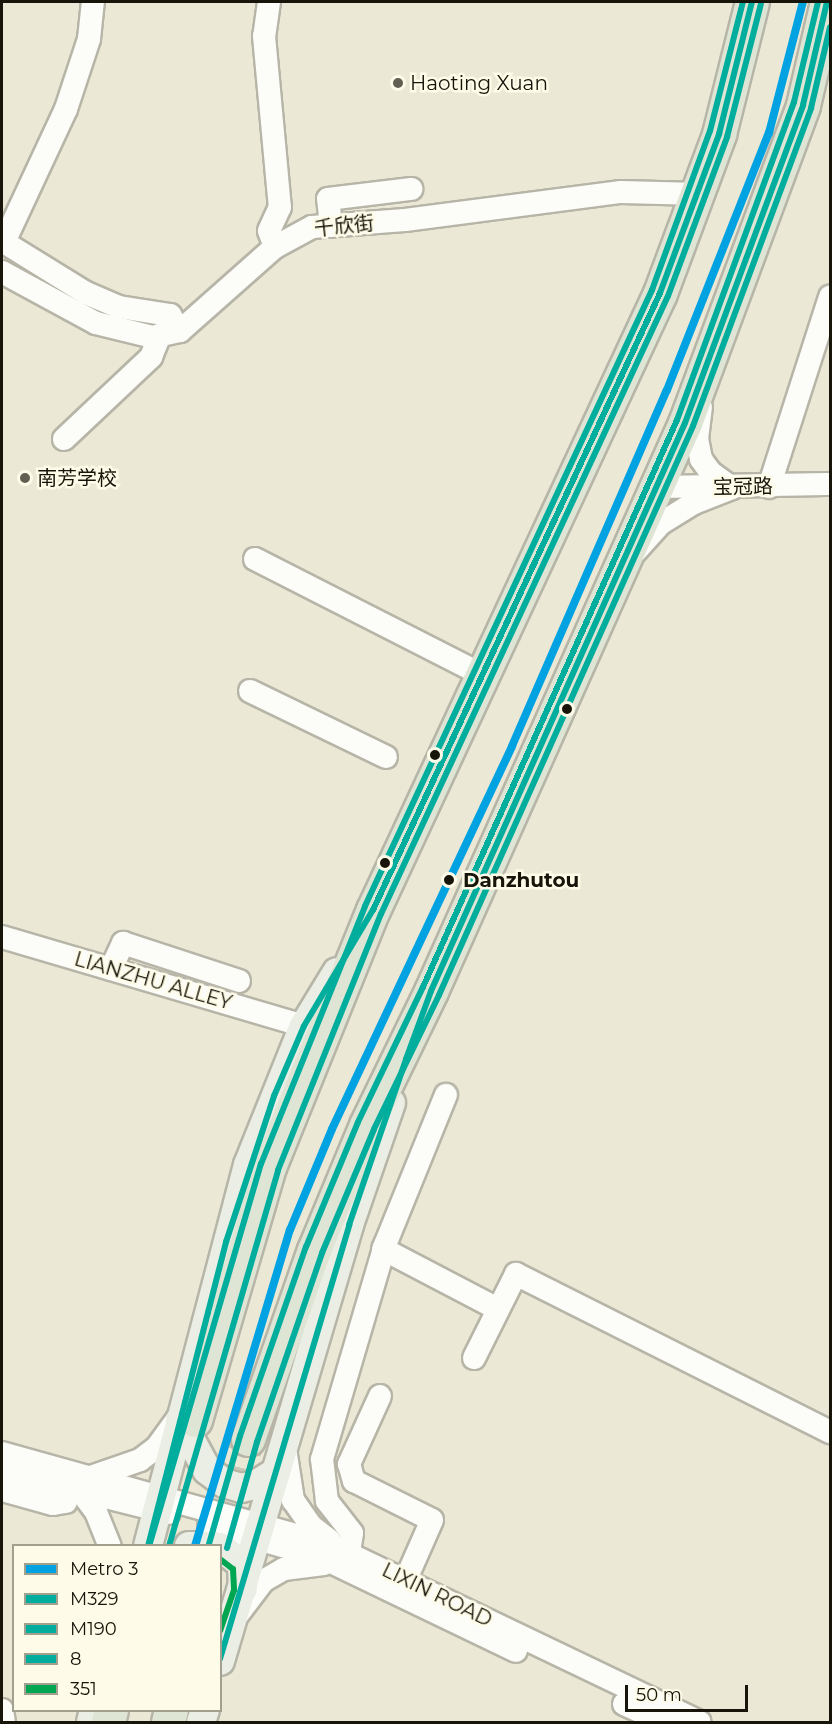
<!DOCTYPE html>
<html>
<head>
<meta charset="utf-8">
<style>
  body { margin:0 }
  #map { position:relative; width:832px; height:1724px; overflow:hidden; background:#ebe9d6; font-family:Montserrat,"Noto Sans SC",sans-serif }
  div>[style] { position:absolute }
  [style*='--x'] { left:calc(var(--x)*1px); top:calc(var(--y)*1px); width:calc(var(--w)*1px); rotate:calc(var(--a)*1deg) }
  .highway-tunnel>* { height:33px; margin-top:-16.5px; transform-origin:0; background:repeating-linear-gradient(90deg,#cbc9b7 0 33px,transparent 0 49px) }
  .roads { filter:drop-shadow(2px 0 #b7b5a7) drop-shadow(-2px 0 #b7b5a7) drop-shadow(0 2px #b7b5a7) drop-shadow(0 -2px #b7b5a7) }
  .minor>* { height:22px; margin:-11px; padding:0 11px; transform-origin:11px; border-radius:11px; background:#fcfcf9 }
  .major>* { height:28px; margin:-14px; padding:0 14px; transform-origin:14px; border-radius:14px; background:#ebeee4 }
  .highway>* { height:33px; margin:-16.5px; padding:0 16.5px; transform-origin:16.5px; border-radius:16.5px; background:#dfe5d5 }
  .bus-1>* { height:6px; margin:-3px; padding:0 3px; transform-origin:3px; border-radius:3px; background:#01ad9c }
  .bus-2>* { height:6px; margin:-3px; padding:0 3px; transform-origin:3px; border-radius:3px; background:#01ad9c }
  .bus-3>* { height:6px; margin:-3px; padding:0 3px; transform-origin:3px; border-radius:3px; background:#01ad9c }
  .bus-4>* { height:6px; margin:-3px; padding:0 3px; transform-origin:3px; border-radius:3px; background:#00a651 }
  .metro-1>* { height:8px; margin:-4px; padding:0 4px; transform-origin:4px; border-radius:4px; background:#00a2e1 }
  .dots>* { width:16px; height:16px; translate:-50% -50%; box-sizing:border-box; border:3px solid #fefce8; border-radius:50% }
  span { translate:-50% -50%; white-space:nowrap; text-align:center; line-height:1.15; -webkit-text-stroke:5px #fefce8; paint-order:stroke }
  .poi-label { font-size:20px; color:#17150a }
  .left { translate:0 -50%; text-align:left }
  .street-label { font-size:20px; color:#17150a }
  .stop-label { font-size:20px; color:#17150a; font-weight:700 }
  .frame { position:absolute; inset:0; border:3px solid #17150a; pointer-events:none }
  .legend { position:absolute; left:12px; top:1544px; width:210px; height:168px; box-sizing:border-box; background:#fefce8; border:2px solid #a2a08f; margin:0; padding:8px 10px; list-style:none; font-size:18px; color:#17150a }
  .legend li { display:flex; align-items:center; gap:12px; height:30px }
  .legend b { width:30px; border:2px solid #a2a08f }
  .scale { position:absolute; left:625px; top:1685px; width:123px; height:27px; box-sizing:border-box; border:3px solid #17150a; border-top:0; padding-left:8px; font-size:18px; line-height:21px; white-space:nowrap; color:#17150a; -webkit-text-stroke:4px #fefce8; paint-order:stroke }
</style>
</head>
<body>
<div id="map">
  <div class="highway-tunnel">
    <i style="--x:218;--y:1546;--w:111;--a:-74.3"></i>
  </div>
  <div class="roads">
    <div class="minor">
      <i style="--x:269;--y:2;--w:34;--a:98"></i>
      <i style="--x:264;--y:36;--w:172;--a:84.7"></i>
      <i style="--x:280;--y:207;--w:26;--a:115"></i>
      <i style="--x:269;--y:231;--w:17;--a:69"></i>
      <i style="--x:331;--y:226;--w:27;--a:-96"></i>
      <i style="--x:328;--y:199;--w:84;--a:-6.9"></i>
      <i style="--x:2;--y:241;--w:99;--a:31.8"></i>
      <i style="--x:86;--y:293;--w:36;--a:23"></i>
      <i style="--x:119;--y:307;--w:52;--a:8.9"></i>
      <i style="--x:170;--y:315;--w:19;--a:58"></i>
      <i style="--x:4;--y:242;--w:147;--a:-65"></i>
      <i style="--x:66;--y:109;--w:74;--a:-71.8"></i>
      <i style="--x:89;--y:39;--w:37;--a:-84"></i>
      <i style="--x:2;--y:272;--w:107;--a:28.5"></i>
      <i style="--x:96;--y:323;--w:59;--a:13.8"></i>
      <i style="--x:153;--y:337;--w:28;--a:-13"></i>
      <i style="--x:180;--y:331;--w:127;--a:-41.5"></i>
      <i style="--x:275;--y:247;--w:42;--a:-28.4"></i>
      <i style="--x:312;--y:227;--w:93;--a:-4.3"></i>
      <i style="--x:405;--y:220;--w:218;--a:-7.4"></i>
      <i style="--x:621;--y:192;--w:79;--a:1.5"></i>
      <i style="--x:64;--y:439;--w:120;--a:-43.3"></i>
      <i style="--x:151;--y:357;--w:24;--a:-68"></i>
      <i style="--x:656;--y:487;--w:174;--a:-1"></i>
      <i style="--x:769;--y:487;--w:200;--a:-72.2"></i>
      <i style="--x:636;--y:551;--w:36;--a:-48"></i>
      <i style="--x:660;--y:524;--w:40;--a:-32"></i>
      <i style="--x:694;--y:503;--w:41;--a:-21.5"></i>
      <i style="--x:732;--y:488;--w:26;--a:-144"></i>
      <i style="--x:711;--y:473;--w:17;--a:-126"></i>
      <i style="--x:701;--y:459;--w:20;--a:-101"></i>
      <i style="--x:697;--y:439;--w:32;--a:-83"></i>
      <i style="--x:255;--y:559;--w:256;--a:27"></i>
      <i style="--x:250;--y:691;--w:151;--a:25.9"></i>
      <i style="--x:2;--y:937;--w:315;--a:16.4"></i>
      <i style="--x:111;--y:969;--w:29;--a:-65"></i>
      <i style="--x:123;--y:943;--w:122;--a:18.1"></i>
      <i style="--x:383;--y:1249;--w:130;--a:27.6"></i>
      <i style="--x:474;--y:1358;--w:94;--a:-63.4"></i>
      <i style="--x:516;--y:1274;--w:352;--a:26.7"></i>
      <i style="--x:380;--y:1396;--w:75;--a:114.5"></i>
      <i style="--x:349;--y:1464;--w:18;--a:74"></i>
      <i style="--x:354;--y:1481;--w:87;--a:26.6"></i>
      <i style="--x:432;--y:1520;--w:64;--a:113.8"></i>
      <i style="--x:2;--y:1453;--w:338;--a:15.6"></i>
      <i style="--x:328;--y:1544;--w:412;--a:25.6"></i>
      <i style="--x:286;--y:1455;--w:46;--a:81.2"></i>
      <i style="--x:293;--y:1500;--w:32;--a:55"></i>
      <i style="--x:311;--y:1526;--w:24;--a:38"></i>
      <i style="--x:2;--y:1471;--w:172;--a:14.1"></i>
      <i style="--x:91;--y:1477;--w:52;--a:-19.1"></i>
      <i style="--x:140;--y:1460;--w:21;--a:-37"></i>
      <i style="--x:157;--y:1447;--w:34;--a:-54"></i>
      <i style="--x:2;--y:1490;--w:53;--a:15.4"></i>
      <i style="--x:53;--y:1504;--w:13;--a:-9"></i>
      <i style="--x:81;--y:1492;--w:25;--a:53"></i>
      <i style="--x:96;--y:1512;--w:37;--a:68"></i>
      <i style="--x:209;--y:1525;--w:119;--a:16.1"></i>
      <i style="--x:323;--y:1558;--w:214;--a:25.7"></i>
      <i style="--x:349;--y:1552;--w:19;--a:-81"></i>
      <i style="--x:352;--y:1533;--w:41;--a:-128"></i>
      <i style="--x:327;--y:1501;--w:42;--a:-96.8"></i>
      <i style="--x:322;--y:1459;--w:223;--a:-73.6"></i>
      <i style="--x:385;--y:1245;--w:162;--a:-67.9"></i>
      <i style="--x:239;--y:1613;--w:40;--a:-53"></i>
      <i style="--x:263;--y:1581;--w:24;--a:-30"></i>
      <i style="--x:284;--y:1569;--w:40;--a:-7.1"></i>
      <i style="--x:624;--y:1704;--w:43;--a:24.8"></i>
      <i style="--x:2;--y:1710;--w:12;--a:81"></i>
    </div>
    <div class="major">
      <i style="--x:180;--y:1420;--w:57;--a:61.6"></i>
      <i style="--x:207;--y:1470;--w:21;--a:37"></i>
      <i style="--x:224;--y:1483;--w:18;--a:16"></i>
      <i style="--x:241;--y:1488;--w:14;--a:-12"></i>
      <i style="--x:255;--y:1485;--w:25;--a:-32"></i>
      <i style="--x:148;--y:1546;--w:394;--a:-75.3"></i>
      <i style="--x:248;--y:1165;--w:150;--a:-68.1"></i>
      <i style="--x:304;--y:1026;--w:63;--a:-58.6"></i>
      <i style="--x:189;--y:1546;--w:25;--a:0"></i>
      <i style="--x:220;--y:1547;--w:28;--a:38"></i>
      <i style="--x:242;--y:1564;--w:25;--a:88"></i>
      <i style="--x:220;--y:1661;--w:455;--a:-73.5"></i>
      <i style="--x:349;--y:1225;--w:129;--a:-71"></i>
      <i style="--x:91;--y:1722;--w:12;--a:-76"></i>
      <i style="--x:201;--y:1722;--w:13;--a:-72"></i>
    </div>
    <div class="highway">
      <i style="--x:195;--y:1420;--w:264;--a:-73.7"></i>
      <i style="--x:269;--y:1167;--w:277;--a:-68"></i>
      <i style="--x:373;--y:910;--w:680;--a:-65.05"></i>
      <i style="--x:660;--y:293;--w:170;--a:-69.6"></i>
      <i style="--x:719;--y:134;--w:136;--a:-76"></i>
      <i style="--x:248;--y:1439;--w:200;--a:-70.8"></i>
      <i style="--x:314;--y:1250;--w:135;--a:-67.4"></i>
      <i style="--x:366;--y:1125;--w:149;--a:-64.1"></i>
      <i style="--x:431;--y:991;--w:622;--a:-65.91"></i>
      <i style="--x:685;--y:423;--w:339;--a:-69.6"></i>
      <i style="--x:803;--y:105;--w:106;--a:-76.9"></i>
      <i style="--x:108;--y:1722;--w:12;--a:-76"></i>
      <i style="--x:168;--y:1722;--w:12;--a:-76"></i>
    </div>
  </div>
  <div class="bus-1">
    <i style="--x:148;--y:1546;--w:314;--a:-75.6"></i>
    <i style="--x:226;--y:1242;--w:154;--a:-71.8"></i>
    <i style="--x:274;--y:1096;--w:76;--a:-66.8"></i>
    <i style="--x:304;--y:1026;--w:135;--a:-59.3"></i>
    <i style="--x:373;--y:910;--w:680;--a:-65.05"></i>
    <i style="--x:660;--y:293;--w:170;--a:-69.6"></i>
    <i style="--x:719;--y:134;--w:136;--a:-76"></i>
    <i style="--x:220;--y:1659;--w:453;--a:-73.4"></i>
    <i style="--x:349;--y:1225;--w:176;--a:-71"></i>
    <i style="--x:406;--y:1059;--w:72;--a:-69.8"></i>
    <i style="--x:431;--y:991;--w:622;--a:-65.91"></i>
    <i style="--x:685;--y:423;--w:339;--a:-69.6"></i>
    <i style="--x:803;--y:105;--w:106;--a:-76.9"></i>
  </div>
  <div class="bus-2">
    <i style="--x:169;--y:1546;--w:391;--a:-73.8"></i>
    <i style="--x:278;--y:1170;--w:276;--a:-68.1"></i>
    <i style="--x:381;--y:914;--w:681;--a:-65.09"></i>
    <i style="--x:668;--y:296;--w:170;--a:-69.6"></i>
    <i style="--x:727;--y:137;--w:137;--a:-75.7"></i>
    <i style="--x:227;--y:1548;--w:110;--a:-74.2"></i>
    <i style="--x:257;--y:1442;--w:200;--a:-71"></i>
    <i style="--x:322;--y:1253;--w:134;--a:-67.2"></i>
    <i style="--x:374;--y:1129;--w:149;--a:-64.1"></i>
    <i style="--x:439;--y:995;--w:623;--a:-65.94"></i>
    <i style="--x:693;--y:426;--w:339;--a:-69.6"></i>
    <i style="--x:811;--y:108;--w:83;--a:-76.8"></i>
  </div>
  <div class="bus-3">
    <i style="--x:150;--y:1543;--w:395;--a:-73.7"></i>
    <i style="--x:261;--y:1164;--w:278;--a:-68"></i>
    <i style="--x:365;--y:906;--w:680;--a:-65.02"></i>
    <i style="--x:652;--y:290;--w:169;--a:-70"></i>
    <i style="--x:710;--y:131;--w:133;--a:-75.7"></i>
    <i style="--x:209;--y:1544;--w:112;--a:-74"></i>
    <i style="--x:240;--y:1436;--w:200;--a:-70.8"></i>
    <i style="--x:306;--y:1247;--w:135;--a:-67.4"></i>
    <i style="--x:358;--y:1122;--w:150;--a:-64.3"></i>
    <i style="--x:423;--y:987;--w:621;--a:-65.87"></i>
    <i style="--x:677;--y:420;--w:339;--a:-69.8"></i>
    <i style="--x:794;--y:102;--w:103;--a:-76.5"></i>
  </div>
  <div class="bus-4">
    <i style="--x:220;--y:1559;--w:16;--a:38"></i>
    <i style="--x:233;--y:1569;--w:21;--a:87"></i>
    <i style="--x:234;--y:1590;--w:43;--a:108.9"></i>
  </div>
  <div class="metro-1">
    <i style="--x:195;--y:1546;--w:330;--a:-73.3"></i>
    <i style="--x:290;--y:1230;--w:109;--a:-67.4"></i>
    <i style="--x:332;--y:1129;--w:423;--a:-64.8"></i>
    <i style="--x:512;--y:746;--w:388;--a:-66.5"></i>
    <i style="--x:667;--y:390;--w:277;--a:-68.4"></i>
    <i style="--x:769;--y:133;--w:135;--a:-75.5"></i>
  </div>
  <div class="dots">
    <i style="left:398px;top:83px;background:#615f51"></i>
    <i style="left:25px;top:478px;background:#615f51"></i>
    <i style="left:567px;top:709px;background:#17150a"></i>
    <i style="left:435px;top:755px;background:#17150a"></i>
    <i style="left:385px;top:863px;background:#17150a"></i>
    <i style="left:449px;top:880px;background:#17150a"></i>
  </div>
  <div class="poi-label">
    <span class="left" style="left:410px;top:83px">Haoting Xuan</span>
    <span class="left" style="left:37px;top:478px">南芳学校</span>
  </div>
  <div class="street-label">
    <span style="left:344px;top:226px;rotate:-6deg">千欣街</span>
    <span style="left:743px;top:487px;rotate:-1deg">宝冠路</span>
    <span style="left:153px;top:981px;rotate:16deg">LIANZHU ALLEY</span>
    <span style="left:437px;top:1595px;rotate:26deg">LIXIN ROAD</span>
  </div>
  <div class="stop-label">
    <span class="left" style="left:463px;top:880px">Danzhutou</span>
  </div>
  <div class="frame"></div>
  <ul class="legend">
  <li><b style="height:8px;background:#00a2e1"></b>Metro 3</li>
  <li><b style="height:8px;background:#01ad9c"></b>M329</li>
  <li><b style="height:8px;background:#01ad9c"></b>M190</li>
  <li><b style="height:8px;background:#01ad9c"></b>8</li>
  <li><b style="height:8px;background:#00a651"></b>351</li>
  </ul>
  <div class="scale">50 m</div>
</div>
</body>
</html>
